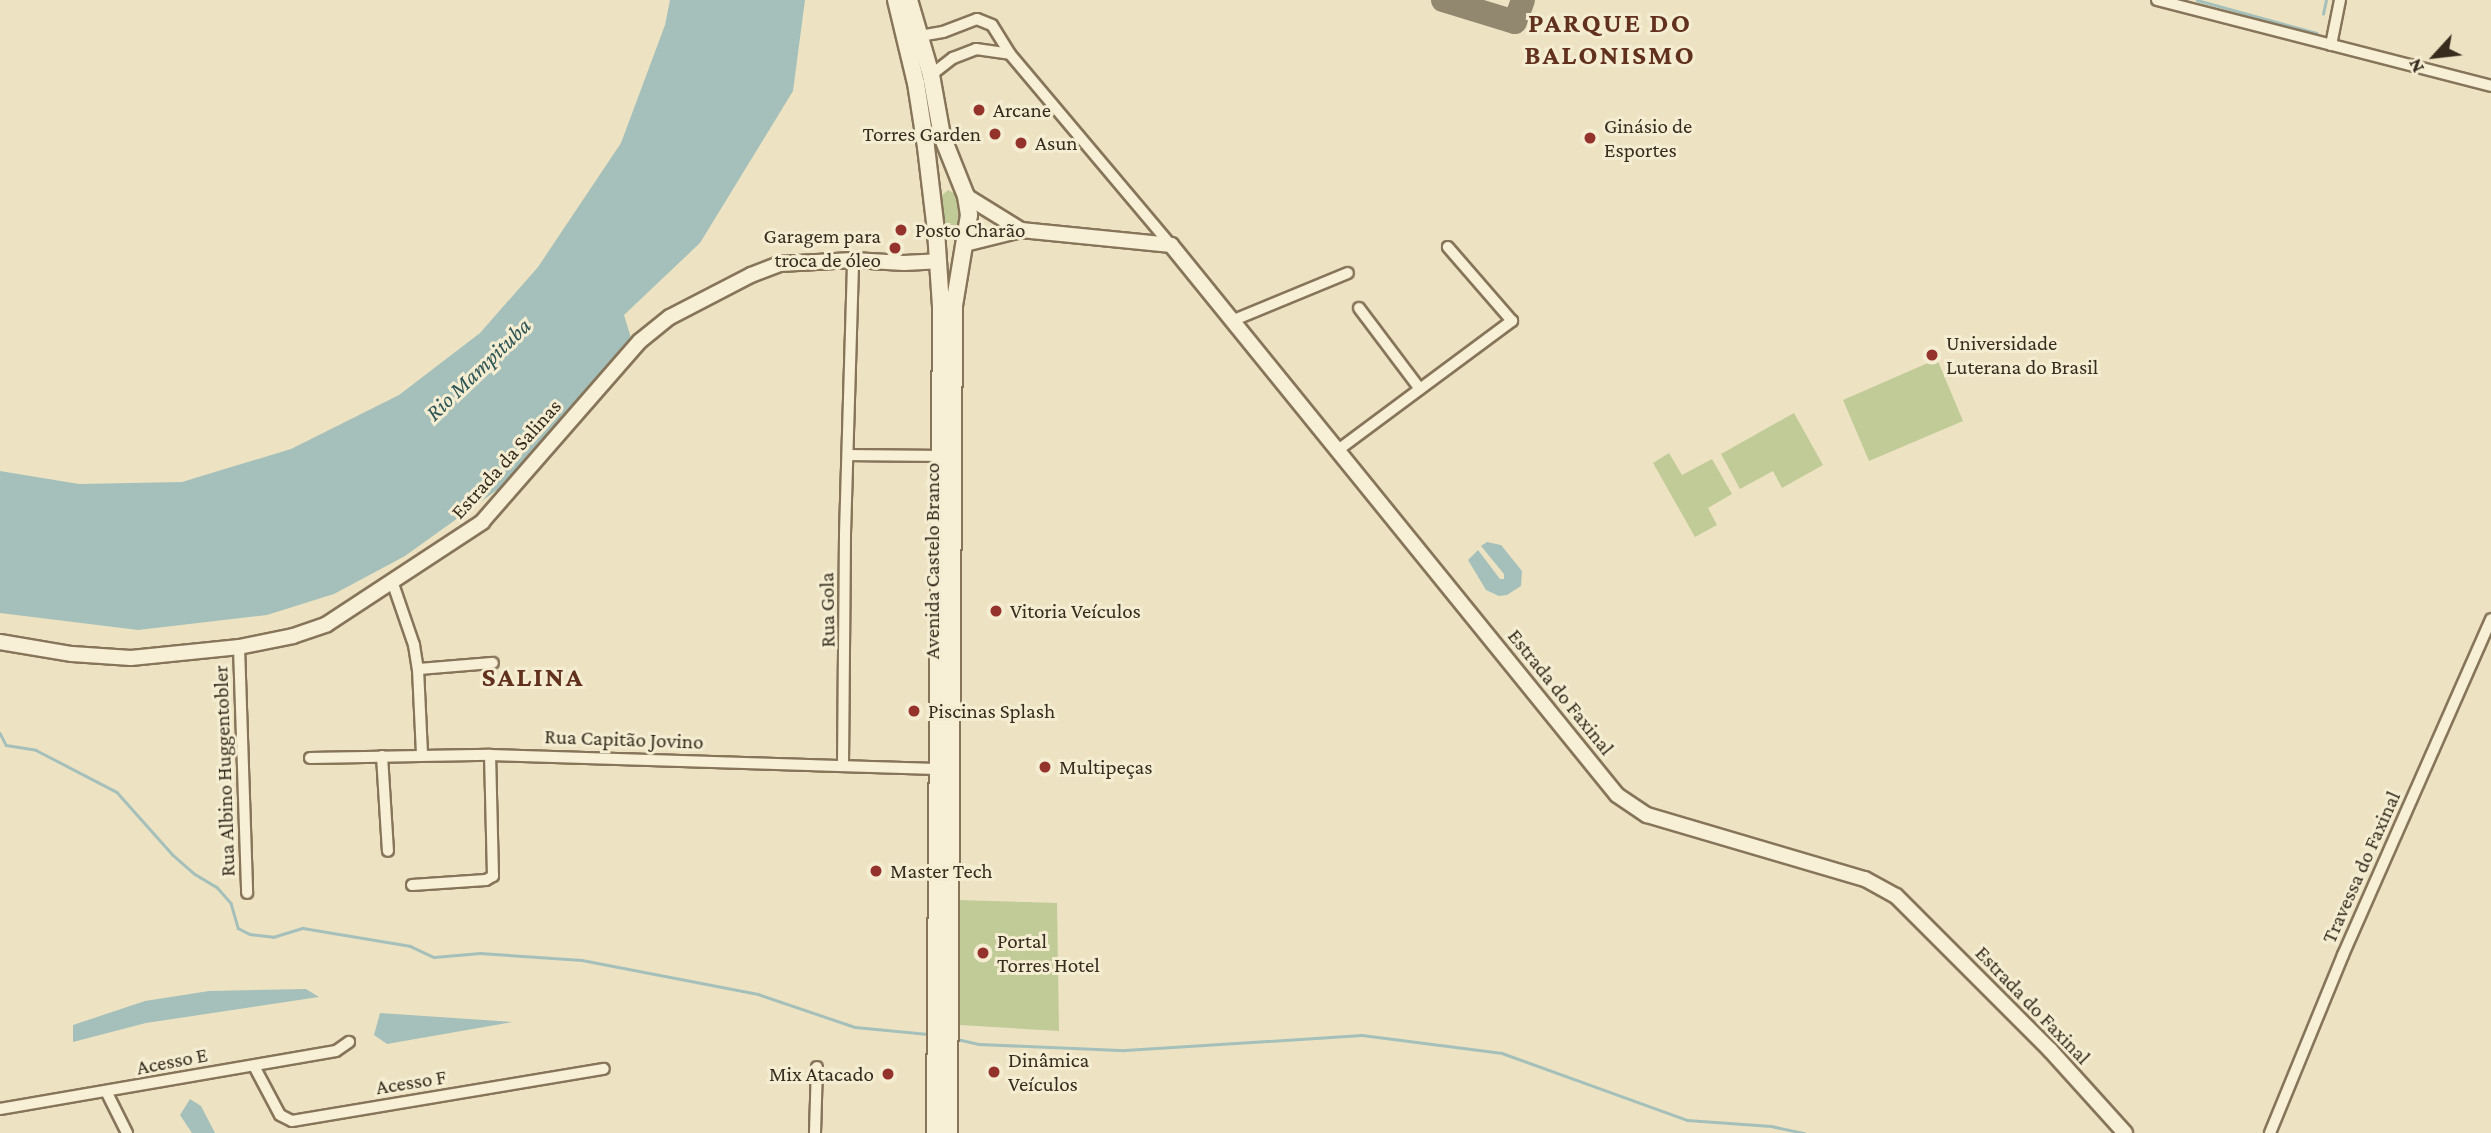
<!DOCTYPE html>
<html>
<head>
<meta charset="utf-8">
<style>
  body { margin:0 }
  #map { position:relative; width:2491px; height:1133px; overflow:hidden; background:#ede3c3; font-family:"Crimson Pro",serif }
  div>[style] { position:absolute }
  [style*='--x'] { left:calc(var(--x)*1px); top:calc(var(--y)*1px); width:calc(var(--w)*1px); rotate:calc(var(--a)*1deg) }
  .green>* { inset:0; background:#c1cb97 }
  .water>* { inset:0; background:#a5c0ba }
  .stream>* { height:2.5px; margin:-1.25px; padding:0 1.25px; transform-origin:1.25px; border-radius:1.25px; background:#a5c0ba }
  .taxiway>* { height:24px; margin:-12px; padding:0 12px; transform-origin:12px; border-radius:12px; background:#928870 }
  .roads { filter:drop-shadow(2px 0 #87755a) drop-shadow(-2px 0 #87755a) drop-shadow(0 2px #87755a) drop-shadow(0 -2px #87755a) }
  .minor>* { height:10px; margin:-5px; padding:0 5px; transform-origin:5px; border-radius:5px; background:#f8f0d6 }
  .tertiary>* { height:14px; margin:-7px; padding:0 7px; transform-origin:7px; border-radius:7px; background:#f8f0d6 }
  .secondary>* { height:16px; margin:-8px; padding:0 8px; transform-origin:8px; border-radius:8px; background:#f8f0d6 }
  .dots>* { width:19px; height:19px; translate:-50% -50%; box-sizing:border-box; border:4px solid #f5edd2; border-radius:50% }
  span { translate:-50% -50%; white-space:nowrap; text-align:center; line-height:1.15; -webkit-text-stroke:6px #f5edd2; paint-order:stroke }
  .poi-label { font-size:21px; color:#372c1e }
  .left { translate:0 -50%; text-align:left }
  .right { translate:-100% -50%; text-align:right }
  .street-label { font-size:21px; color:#372c1e }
  .water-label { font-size:23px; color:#2e5656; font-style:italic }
  .district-label { font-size:28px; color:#62311e; font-weight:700; letter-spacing:2px }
  .north { position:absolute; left:2400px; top:21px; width:70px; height:70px; -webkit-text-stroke:5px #f5edd2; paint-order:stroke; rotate:243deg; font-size:19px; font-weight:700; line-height:28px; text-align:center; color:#372c1e }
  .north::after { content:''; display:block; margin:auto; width:24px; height:32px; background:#372c1e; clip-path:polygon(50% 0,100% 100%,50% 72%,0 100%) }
</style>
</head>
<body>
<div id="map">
  <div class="green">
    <i style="clip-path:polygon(948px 190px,958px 195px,960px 205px,960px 230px,951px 234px,942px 225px,940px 197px)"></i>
    <i style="clip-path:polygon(1937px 359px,1963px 421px,1869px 461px,1843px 400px)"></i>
    <i style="clip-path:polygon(1794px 413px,1823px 465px,1782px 488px,1773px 471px,1740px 489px,1721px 454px)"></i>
    <i style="clip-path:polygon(1669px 453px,1682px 475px,1712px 459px,1732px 494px,1708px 508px,1717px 525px,1695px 537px,1653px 463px)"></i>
    <i style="clip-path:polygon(958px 900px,1057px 903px,1059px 1031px,960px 1025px)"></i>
  </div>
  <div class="water">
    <i style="clip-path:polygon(670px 0,805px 0,793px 91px,700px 243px,624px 315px,632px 341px,504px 485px,405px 556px,334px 594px,267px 615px,138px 630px,0 613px,0 471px,79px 484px,182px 482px,291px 449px,399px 395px,480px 333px,538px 267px,621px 143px,665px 25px)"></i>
    <i style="clip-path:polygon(1487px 542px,1501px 545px,1522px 571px,1521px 586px,1507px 595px,1499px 596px,1486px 590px,1468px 560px,1478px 550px,1500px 579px,1504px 579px,1504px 574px,1481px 546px)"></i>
    <i style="clip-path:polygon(306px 989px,319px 997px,146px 1023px,73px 1042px,73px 1025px,145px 1001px,209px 991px)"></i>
    <i style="clip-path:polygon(380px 1013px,513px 1022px,387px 1044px,374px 1035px)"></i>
    <i style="clip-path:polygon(190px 1099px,201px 1106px,215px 1133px,192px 1133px,180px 1115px)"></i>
  </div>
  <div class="stream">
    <i style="--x:2197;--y:0;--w:124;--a:15.4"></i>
    <i style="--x:2323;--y:14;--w:14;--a:-78"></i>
    <i style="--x:0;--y:733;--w:13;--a:63"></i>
    <i style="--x:6;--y:745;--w:30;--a:9"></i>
    <i style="--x:36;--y:750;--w:91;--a:27.4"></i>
    <i style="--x:117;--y:792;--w:84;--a:48.4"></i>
    <i style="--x:173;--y:855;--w:29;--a:41"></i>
    <i style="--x:195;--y:874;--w:26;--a:31"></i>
    <i style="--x:217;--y:887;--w:21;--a:49"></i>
    <i style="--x:231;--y:903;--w:26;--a:74"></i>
    <i style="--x:238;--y:928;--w:13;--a:27"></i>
    <i style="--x:250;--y:934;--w:23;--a:7"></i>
    <i style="--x:273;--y:937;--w:31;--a:-17"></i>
    <i style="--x:303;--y:928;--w:109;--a:9.5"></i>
    <i style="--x:410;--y:946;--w:26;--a:25"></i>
    <i style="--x:434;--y:957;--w:46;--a:-5"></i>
    <i style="--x:480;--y:953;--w:102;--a:3.9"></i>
    <i style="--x:582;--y:960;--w:179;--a:10.9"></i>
    <i style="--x:758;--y:994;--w:102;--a:18.8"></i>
    <i style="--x:855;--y:1027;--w:73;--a:5.5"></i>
    <i style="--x:957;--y:1039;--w:23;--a:13"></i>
    <i style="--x:979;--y:1044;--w:146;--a:2.4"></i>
    <i style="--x:1125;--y:1050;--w:237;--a:-3.6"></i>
    <i style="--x:1362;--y:1035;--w:141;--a:7.3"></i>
    <i style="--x:1502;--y:1053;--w:197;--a:19.9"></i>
    <i style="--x:1687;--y:1120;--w:84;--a:4.1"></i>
    <i style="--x:1771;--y:1126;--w:34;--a:12"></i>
  </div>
  <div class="taxiway">
    <i style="--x:1443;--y:0;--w:75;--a:17"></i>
    <i style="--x:1515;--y:22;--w:23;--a:-70"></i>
  </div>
  <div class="roads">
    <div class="minor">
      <i style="--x:2157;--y:0;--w:345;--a:14.4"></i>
      <i style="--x:920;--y:36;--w:23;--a:-10"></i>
      <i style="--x:943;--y:32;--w:36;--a:-21"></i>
      <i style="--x:977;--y:19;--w:16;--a:22"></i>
      <i style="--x:992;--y:25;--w:34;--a:58"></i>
      <i style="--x:1010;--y:54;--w:250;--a:49.9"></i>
      <i style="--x:2331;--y:45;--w:46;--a:-78.7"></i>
      <i style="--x:931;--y:75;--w:28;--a:-38"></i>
      <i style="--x:953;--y:58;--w:25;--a:-21"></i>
      <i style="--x:976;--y:49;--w:34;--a:8"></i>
      <i style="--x:1359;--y:308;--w:101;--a:53"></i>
      <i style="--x:1234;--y:320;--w:123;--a:-22.4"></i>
      <i style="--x:1338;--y:450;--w:217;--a:-36.6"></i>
      <i style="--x:1512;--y:321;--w:98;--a:-130.9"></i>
      <i style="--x:848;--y:455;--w:93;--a:0.6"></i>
      <i style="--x:392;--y:581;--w:68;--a:71"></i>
      <i style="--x:414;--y:645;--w:24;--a:81"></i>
      <i style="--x:418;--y:669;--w:86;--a:87.3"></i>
      <i style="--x:239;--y:647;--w:246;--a:88.1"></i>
      <i style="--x:418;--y:669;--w:75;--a:-4.6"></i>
      <i style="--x:382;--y:756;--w:95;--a:86.4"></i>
      <i style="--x:310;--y:758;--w:180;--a:-1"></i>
      <i style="--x:490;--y:755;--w:447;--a:1.8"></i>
      <i style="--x:843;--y:765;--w:231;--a:-89.5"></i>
      <i style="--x:845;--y:534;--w:274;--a:-88.3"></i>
      <i style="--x:412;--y:885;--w:74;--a:-3.9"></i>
      <i style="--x:486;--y:880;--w:8;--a:-30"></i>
      <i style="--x:493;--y:876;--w:121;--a:-91.4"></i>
      <i style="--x:254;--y:1066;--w:55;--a:62"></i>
      <i style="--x:280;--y:1115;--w:13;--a:27"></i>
      <i style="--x:292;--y:1121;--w:316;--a:-9.5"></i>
      <i style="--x:107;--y:1093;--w:45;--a:63.4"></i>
      <i style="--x:0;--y:1109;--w:341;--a:-9.8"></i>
      <i style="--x:336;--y:1051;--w:16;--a:-35"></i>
      <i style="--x:815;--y:1133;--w:66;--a:-88.3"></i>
      <i style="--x:2270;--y:1133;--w:192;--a:-67.7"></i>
      <i style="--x:2343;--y:955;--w:367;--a:-66.2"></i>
    </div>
    <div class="tertiary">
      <i style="--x:966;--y:196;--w:65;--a:31.7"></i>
      <i style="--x:965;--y:244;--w:58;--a:-14"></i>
      <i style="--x:1021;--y:230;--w:151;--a:5.7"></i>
      <i style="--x:1171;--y:245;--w:708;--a:50.96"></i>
      <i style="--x:1617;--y:795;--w:36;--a:34"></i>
      <i style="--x:1647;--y:815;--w:227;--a:16.4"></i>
      <i style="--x:1865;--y:879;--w:35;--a:29"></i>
      <i style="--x:1896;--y:896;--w:218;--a:45"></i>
      <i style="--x:2050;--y:1050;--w:112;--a:47.9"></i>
      <i style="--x:0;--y:642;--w:73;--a:9.5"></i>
      <i style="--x:72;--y:654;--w:59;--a:3.9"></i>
      <i style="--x:131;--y:658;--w:109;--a:-5.8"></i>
      <i style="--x:239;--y:647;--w:55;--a:-11.5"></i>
      <i style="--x:293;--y:636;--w:36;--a:-19"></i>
      <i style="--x:327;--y:624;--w:186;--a:-33.3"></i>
      <i style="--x:482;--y:522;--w:240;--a:-48.9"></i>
      <i style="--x:640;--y:341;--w:38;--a:-39"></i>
      <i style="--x:670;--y:317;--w:91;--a:-27.4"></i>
      <i style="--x:751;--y:275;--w:31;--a:-21"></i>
      <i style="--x:780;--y:264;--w:73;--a:-3.1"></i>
      <i style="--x:853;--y:260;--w:51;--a:3.4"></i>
      <i style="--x:904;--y:263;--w:34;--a:-3"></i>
    </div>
    <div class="secondary">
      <i style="--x:896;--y:0;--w:85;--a:76.5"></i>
      <i style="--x:916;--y:83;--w:65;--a:81.1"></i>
      <i style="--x:926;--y:147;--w:85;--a:83.2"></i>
      <i style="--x:936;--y:231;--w:76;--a:86.2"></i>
      <i style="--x:941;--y:307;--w:826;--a:90.42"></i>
      <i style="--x:909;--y:0;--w:78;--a:73.7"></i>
      <i style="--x:931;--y:75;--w:62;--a:79.8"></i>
      <i style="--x:942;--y:136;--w:65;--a:68.2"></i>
      <i style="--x:966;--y:196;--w:19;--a:81"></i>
      <i style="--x:969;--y:215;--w:92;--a:99.4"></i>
      <i style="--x:954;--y:306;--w:827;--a:90.35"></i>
    </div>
  </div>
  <div class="dots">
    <i style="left:979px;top:110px;background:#94322c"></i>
    <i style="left:995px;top:134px;background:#94322c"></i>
    <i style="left:1590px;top:138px;background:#94322c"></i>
    <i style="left:1021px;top:143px;background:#94322c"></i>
    <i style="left:901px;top:230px;background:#94322c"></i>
    <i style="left:895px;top:248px;background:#94322c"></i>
    <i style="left:1932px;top:355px;background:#94322c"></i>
    <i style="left:996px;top:611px;background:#94322c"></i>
    <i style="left:914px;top:711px;background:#94322c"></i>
    <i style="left:1045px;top:767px;background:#94322c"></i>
    <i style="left:876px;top:871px;background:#94322c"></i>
    <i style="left:983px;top:953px;background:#94322c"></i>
    <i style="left:994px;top:1072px;background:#94322c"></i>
    <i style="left:888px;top:1074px;background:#94322c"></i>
  </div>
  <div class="poi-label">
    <span class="left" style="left:993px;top:110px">Arcane</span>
    <span class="left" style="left:1604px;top:138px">Ginásio de<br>Esportes</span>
    <span class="right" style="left:981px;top:134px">Torres Garden</span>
    <span class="left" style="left:1035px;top:143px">Asun</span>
    <span class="left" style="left:915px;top:230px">Posto Charão</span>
    <span class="right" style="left:881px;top:248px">Garagem para<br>troca de óleo</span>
    <span class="left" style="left:1946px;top:355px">Universidade<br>Luterana do Brasil</span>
    <span class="left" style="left:1010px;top:611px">Vitoria Veículos</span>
    <span class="left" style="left:928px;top:711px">Piscinas Splash</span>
    <span class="left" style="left:1059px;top:767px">Multipeças</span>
    <span class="left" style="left:890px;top:871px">Master Tech</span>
    <span class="left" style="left:997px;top:953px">Portal<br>Torres Hotel</span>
    <span class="left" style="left:1008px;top:1072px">Dinâmica<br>Veículos</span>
    <span class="right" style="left:874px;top:1074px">Mix Atacado</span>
  </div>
  <div class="street-label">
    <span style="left:506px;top:459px;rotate:-48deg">Estrada da Salinas</span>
    <span style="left:932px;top:561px;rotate:-90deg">Avenida Castelo Branco</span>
    <span style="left:827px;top:610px;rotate:-91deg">Rua Gola</span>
    <span style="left:1561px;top:692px;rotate:51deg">Estrada do Faxinal</span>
    <span style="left:624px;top:739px;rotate:2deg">Rua Capitão Jovino</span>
    <span style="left:224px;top:771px;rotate:-92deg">Rua Albino Huggentobler</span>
    <span style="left:2361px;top:867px;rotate:-66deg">Travessa do Faxinal</span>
    <span style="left:2033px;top:1005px;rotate:46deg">Estrada do Faxinal</span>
    <span style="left:172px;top:1061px;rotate:-11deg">Acesso E</span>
    <span style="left:411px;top:1082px;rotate:-9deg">Acesso F</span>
  </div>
  <div class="water-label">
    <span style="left:478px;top:369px;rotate:-44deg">Rio Mampituba</span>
  </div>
  <div class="district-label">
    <span style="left:1610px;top:39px">PARQUE DO<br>BALONISMO</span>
    <span style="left:533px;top:677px">SALINA</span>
  </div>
  <div class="north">N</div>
</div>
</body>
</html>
